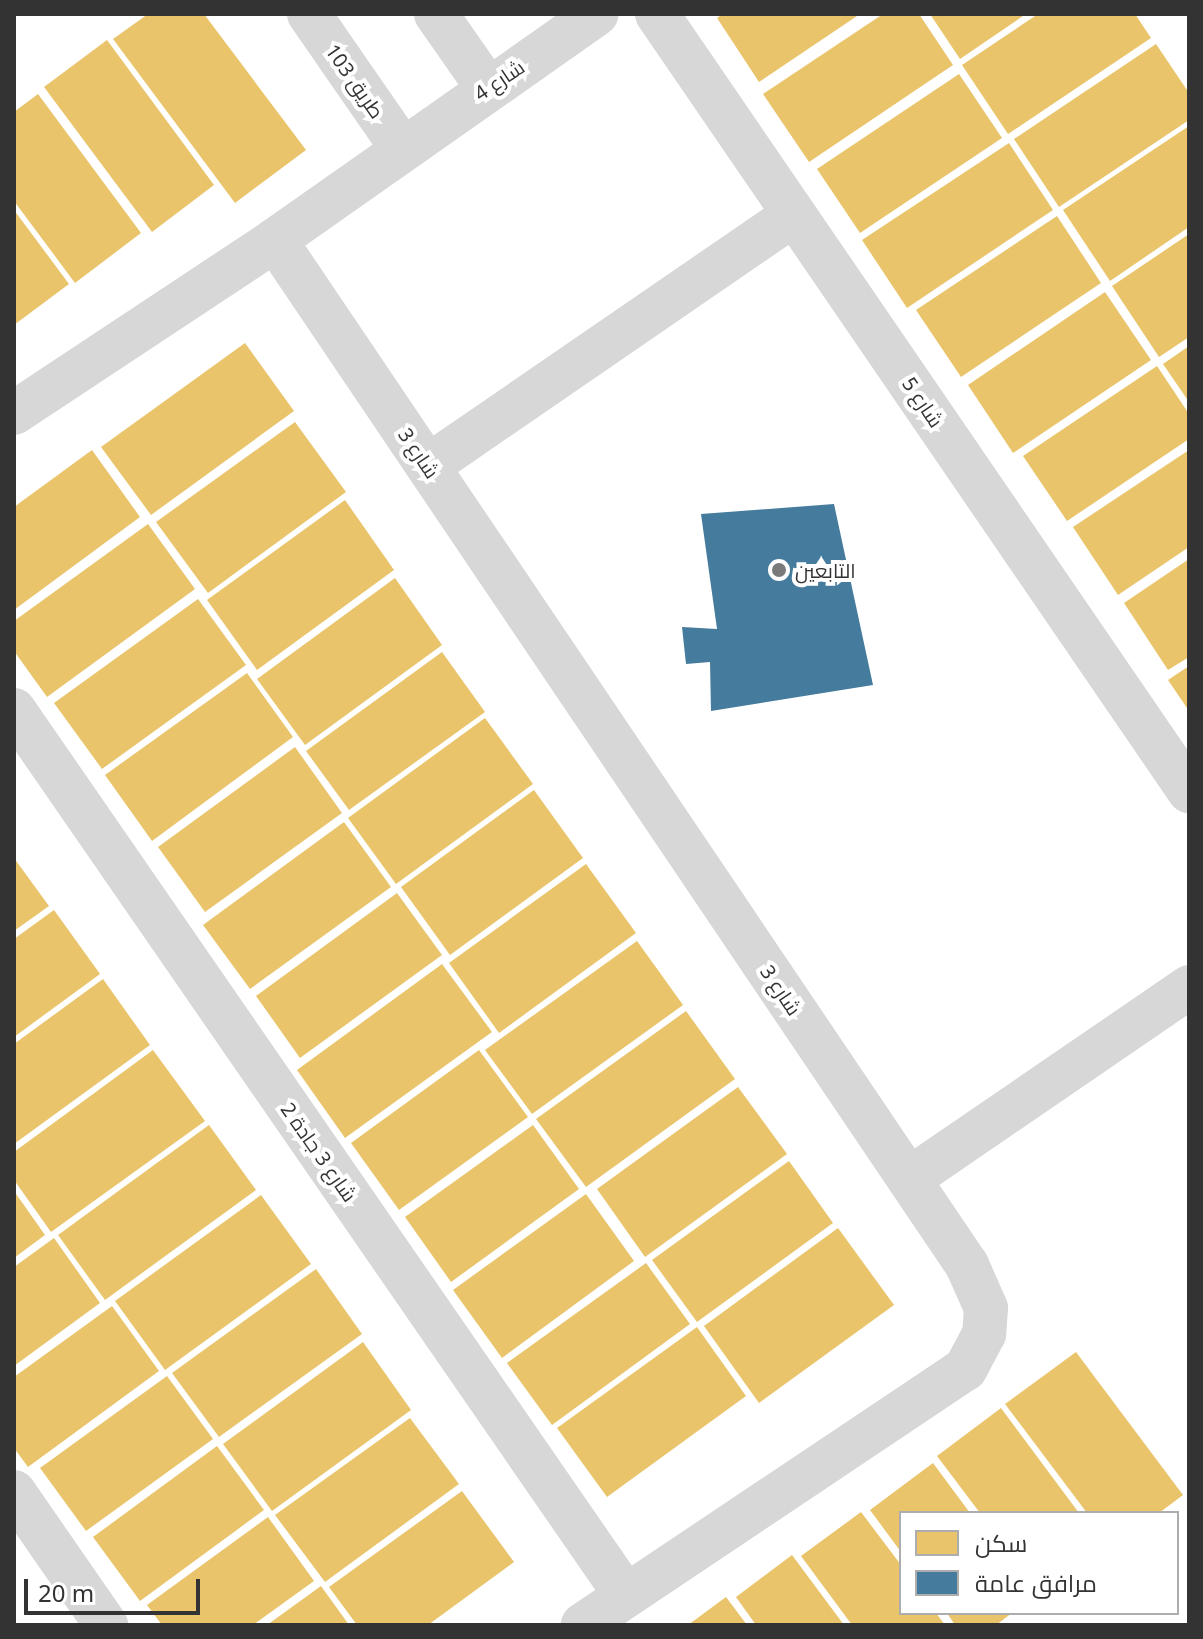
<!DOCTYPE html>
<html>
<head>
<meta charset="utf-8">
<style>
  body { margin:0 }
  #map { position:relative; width:1203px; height:1639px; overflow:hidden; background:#fff; font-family:"Noto Sans",Cairo,sans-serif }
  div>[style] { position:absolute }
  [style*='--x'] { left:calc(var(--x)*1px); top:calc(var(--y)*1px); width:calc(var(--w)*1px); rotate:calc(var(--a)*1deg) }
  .homes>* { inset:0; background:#e9c46a }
  .public>* { inset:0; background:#457b9d }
  .street>* { height:44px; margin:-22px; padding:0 22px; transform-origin:22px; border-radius:22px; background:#d7d7d7 }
  .dots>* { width:22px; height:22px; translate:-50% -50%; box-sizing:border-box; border:4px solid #fff; border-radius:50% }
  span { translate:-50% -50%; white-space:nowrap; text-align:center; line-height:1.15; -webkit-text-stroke:8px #fff; paint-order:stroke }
  .street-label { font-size:20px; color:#333 }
  .poi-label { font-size:20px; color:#333 }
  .left { translate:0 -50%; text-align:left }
  .frame { position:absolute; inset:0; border:16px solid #333; pointer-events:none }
  .legend { position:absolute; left:899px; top:1511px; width:280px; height:104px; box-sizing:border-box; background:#fff; border:2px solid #adadad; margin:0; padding:10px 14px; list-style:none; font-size:24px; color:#333 }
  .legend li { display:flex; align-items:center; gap:16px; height:40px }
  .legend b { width:40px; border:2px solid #adadad }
  .scale { position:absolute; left:24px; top:1579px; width:176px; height:36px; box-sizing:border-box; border:4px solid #333; border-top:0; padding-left:10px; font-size:24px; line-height:28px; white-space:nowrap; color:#333; -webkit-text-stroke:6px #fff; paint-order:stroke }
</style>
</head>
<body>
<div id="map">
  <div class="homes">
    <i style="clip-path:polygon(148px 14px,204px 14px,306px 150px,235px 203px,113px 39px)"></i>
    <i style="clip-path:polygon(723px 14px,860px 14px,759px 82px,717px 18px)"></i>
    <i style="clip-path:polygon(883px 14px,919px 14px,953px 65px,809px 162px,763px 94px)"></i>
    <i style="clip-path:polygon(930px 14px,1026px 14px,960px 59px)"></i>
    <i style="clip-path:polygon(1038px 14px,1135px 14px,1151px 38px,1008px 134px,962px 65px)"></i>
    <i style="clip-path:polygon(107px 40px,214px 185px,152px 232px,44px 87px)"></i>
    <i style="clip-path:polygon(1156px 44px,1189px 93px,1189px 120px,1059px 207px,1014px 139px)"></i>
    <i style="clip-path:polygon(959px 74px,1002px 138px,860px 233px,817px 169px)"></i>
    <i style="clip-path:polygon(38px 94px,141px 233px,75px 283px,14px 201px,14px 112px)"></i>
    <i style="clip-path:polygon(1189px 126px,1189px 227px,1110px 281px,1063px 210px)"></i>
    <i style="clip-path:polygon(1009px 143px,1053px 210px,907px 308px,862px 240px)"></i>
    <i style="clip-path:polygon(14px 210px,69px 284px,14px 325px)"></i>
    <i style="clip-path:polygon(1057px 216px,1101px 283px,961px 377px,916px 310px)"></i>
    <i style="clip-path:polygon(1189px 234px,1189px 337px,1159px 357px,1112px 286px)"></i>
    <i style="clip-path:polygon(1105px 292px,1151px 360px,1013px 453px,968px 385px)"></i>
    <i style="clip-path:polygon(245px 343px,294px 411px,151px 515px,101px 447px)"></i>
    <i style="clip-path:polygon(1189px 346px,1189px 402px,1163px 364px)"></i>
    <i style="clip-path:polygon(1157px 366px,1189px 414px,1189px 439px,1067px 521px,1023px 456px)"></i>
    <i style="clip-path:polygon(295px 422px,346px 492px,208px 593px,156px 522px)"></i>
    <i style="clip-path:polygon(92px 450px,140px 517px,14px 610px,14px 507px)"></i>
    <i style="clip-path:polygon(1189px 450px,1189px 547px,1118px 595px,1073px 527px)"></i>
    <i style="clip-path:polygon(345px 500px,394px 570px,257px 670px,207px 600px)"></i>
    <i style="clip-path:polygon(148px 524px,195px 589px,47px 697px,14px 651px,14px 621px)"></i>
    <i style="clip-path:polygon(1189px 559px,1189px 657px,1168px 670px,1124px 603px)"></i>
    <i style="clip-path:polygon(395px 578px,442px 645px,305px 745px,257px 679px)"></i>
    <i style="clip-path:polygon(198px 599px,246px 665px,102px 769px,54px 703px)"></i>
    <i style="clip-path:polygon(442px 652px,485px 712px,349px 810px,306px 751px)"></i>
    <i style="clip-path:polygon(1189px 666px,1189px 711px,1168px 680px)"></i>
    <i style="clip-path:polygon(247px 673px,293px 737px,152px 841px,105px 775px)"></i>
    <i style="clip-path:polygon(485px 718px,533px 784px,396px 884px,348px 818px)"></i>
    <i style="clip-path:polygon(295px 747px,342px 813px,205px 912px,158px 847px)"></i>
    <i style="clip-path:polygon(534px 790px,583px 858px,450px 955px,401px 887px)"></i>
    <i style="clip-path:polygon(344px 822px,391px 887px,250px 989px,203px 925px)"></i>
    <i style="clip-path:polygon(14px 858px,49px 906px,14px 931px)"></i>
    <i style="clip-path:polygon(586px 864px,636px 933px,499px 1033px,449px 963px)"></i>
    <i style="clip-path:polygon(397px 893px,442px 955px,300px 1058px,256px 996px)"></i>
    <i style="clip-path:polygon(54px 910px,100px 974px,14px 1037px,14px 939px)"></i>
    <i style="clip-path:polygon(637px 941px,683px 1005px,532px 1114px,485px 1050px)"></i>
    <i style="clip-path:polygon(442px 964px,492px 1032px,345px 1138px,297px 1070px)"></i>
    <i style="clip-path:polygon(103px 979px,150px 1045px,14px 1144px,14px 1044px)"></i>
    <i style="clip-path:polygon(686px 1011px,735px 1079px,586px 1187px,536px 1119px)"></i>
    <i style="clip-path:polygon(153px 1050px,205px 1121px,51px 1232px,14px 1180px,14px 1152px)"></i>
    <i style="clip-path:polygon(479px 1050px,528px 1117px,399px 1210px,351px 1143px)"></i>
    <i style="clip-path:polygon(738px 1087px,787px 1154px,645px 1257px,597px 1189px)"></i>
    <i style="clip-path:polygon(209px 1125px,256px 1190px,105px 1300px,58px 1235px)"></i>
    <i style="clip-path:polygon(533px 1125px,579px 1189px,451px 1282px,405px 1217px)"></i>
    <i style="clip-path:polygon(789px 1161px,833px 1223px,697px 1322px,652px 1260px)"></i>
    <i style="clip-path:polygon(14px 1191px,45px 1235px,14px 1258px)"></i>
    <i style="clip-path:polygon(586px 1194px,634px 1261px,502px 1358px,453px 1290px)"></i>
    <i style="clip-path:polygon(261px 1195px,311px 1264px,165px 1370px,115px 1301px)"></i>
    <i style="clip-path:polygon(838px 1228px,894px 1305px,759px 1403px,704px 1326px)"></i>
    <i style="clip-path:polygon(54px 1238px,100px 1303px,14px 1366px,14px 1267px)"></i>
    <i style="clip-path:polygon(646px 1263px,690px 1324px,552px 1425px,507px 1363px)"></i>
    <i style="clip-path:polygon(316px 1269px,362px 1334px,219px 1437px,172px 1373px)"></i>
    <i style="clip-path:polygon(112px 1306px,159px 1371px,28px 1467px,14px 1448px,14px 1377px)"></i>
    <i style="clip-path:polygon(697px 1327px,746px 1396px,607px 1497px,557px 1428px)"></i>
    <i style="clip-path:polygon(363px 1342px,411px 1410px,272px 1511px,223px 1444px)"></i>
    <i style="clip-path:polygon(1076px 1352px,1183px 1495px,1159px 1513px,1087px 1513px,1005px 1404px)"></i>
    <i style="clip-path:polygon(167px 1376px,213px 1439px,86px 1531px,40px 1468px)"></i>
    <i style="clip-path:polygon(1001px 1408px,1079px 1513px,980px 1513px,937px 1456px)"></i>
    <i style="clip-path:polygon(410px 1418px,459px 1484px,325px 1582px,275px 1515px)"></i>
    <i style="clip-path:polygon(217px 1446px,264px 1510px,140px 1601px,93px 1537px)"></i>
    <i style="clip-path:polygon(933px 1463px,970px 1513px,901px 1513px,901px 1552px,870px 1510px)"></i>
    <i style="clip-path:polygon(462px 1491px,514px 1562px,428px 1625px,357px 1625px,329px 1587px)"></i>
    <i style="clip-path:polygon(861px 1512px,901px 1565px,901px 1613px,936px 1613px,945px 1625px,852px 1625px,801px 1556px)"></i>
    <i style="clip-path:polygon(268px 1517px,314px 1581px,253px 1625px,162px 1625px,147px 1605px)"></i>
    <i style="clip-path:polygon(792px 1555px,844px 1625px,756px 1625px,736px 1597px)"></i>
    <i style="clip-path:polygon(321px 1586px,349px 1625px,267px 1625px)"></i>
    <i style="clip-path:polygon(726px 1597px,747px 1625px,688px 1625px)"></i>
    <i style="clip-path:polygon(947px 1613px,1012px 1613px,996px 1625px,955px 1625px)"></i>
  </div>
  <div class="public">
    <i style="clip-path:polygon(834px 504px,873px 685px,711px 711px,710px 662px,686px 664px,682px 627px,717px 629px,701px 514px)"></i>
  </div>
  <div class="street">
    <i style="--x:309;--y:14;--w:162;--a:55.3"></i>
    <i style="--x:436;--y:14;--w:89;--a:55.1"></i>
    <i style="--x:657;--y:14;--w:942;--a:55.6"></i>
    <i style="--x:275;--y:240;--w:1237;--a:55.98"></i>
    <i style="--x:967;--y:1265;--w:47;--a:66.2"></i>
    <i style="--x:986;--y:1308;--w:26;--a:94"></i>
    <i style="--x:984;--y:1334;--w:40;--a:118"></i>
    <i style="--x:965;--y:1369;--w:460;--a:146.2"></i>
    <i style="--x:14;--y:413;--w:313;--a:-33.5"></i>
    <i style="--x:275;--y:240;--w:393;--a:-35.1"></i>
    <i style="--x:428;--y:466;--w:444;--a:-34.5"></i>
    <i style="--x:14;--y:710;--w:1073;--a:55.36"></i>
    <i style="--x:909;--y:1179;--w:340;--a:-34.4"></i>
    <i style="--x:14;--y:1492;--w:162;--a:55.3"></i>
  </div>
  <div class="dots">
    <i style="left:779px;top:570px;background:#7a7a7a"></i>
  </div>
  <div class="street-label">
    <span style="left:499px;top:80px;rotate:-34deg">شارع 4</span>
    <span style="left:355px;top:81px;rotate:55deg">طريق 103</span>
    <span style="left:923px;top:402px;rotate:56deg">شارع 5</span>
    <span style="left:419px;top:453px;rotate:56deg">شارع 3</span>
    <span style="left:781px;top:990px;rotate:56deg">شارع 3</span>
    <span style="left:319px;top:1152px;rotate:55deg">شارع 3 جادة 2</span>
  </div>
  <div class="poi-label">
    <span class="left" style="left:795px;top:570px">التابعين</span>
  </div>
  <div class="frame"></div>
  <ul class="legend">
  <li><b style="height:22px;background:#e9c46a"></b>سكن</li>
  <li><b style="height:22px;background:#457b9d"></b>مرافق عامة</li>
  </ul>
  <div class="scale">20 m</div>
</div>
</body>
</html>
